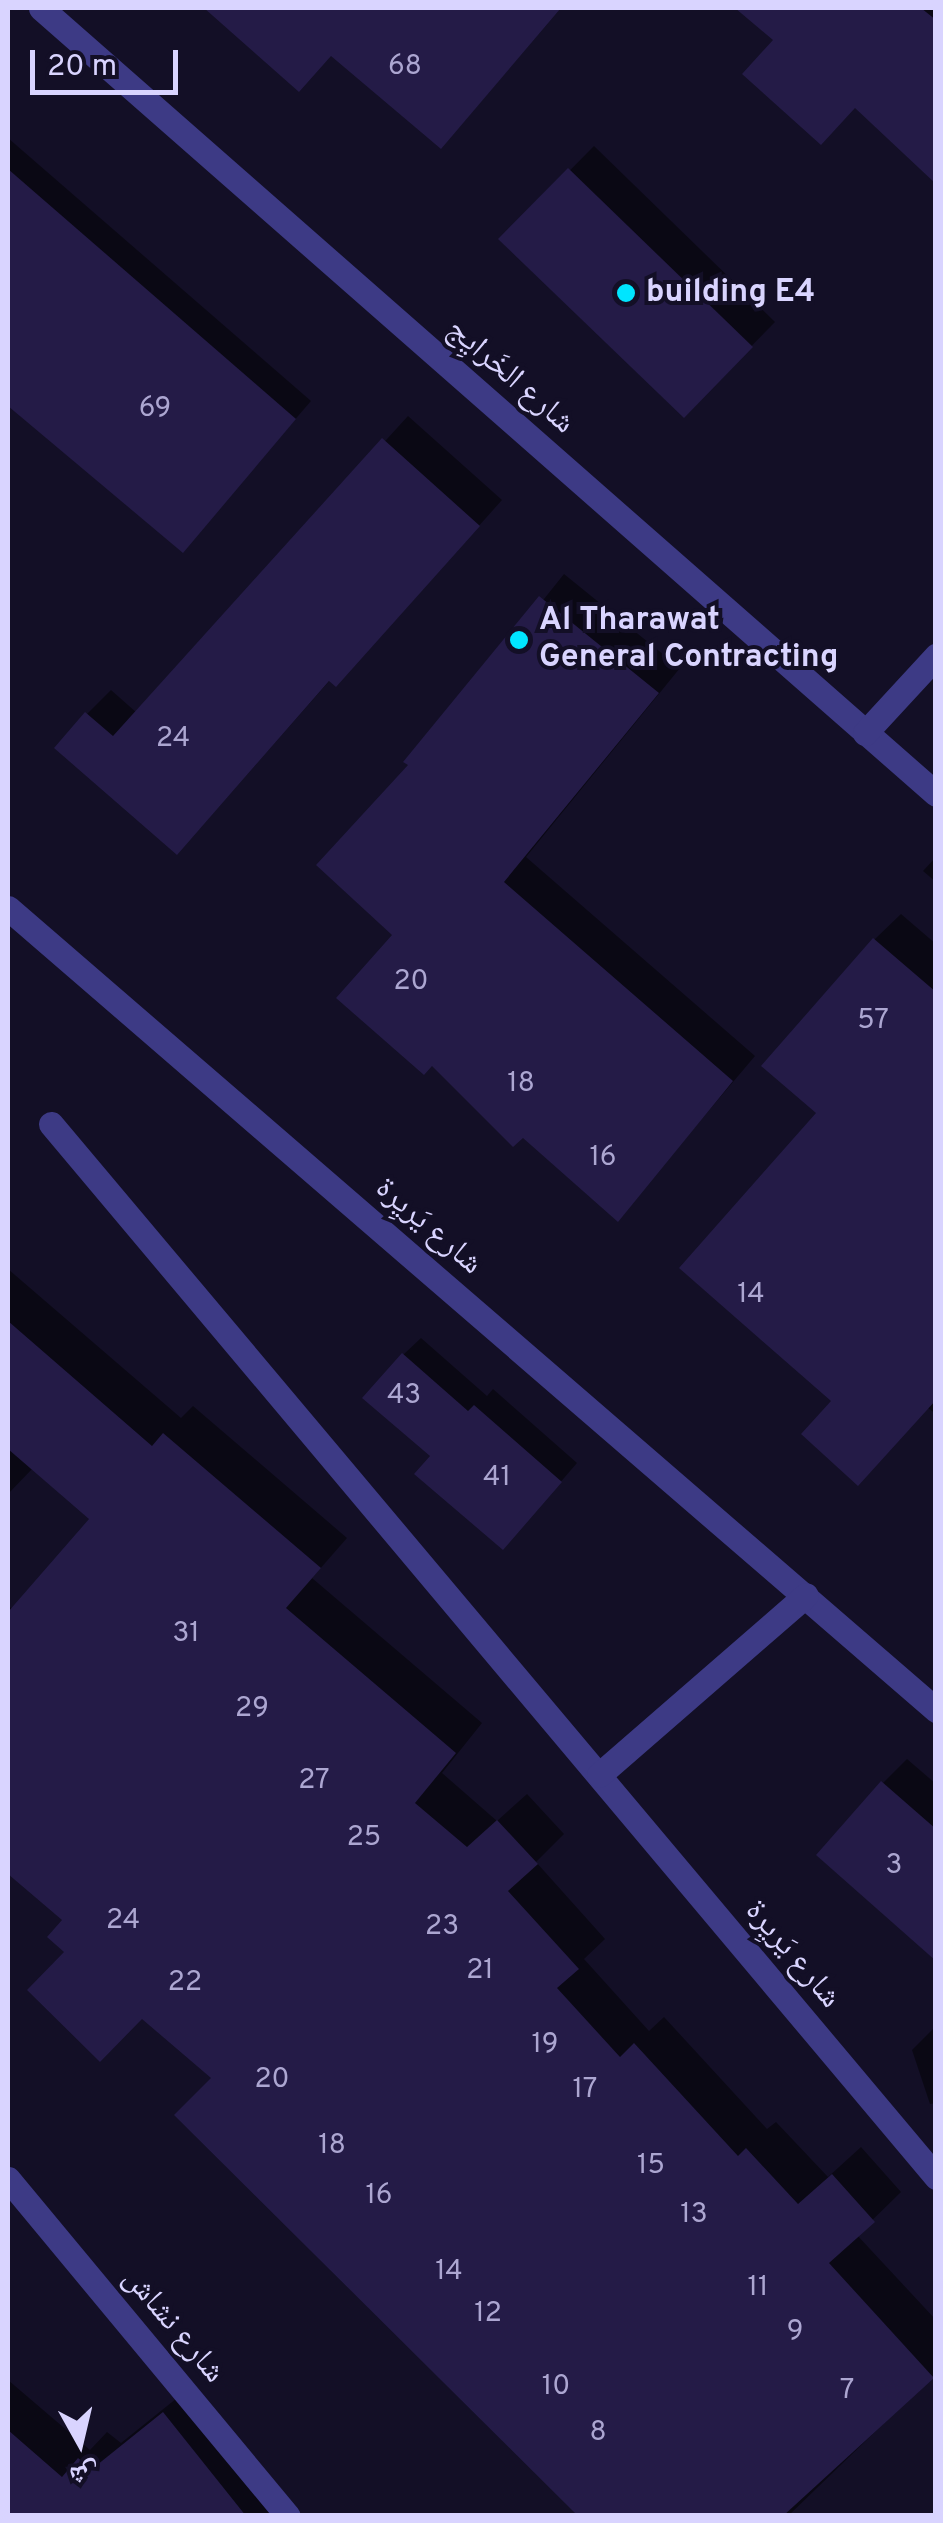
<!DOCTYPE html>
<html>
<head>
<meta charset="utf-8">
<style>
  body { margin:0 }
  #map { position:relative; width:943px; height:2523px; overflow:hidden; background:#130f26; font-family:Overpass,"Noto Naskh Arabic",sans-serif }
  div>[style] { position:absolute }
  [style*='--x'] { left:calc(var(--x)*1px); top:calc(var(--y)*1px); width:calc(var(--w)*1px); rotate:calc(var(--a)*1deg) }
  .shadow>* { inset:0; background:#0007 }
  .building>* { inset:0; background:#241b47 }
  .street>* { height:25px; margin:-12.5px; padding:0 12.5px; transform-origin:12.5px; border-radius:12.5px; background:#3d3a85 }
  .dots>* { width:28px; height:28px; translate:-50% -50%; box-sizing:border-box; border:5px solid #130f26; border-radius:50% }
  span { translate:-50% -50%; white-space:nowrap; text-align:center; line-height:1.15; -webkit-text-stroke:8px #130f26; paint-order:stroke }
  .number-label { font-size:28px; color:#aca6d1 }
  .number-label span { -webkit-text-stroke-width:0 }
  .poi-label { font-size:32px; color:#d9d4ff; font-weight:700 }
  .left { translate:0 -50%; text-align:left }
  .street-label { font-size:32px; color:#d9d4ff }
  .frame { position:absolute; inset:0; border:10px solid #d9d4ff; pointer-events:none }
  .north { position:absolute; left:30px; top:2393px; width:100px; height:100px; -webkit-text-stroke:8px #130f26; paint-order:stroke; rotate:172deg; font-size:28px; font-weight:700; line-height:40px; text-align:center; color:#d9d4ff }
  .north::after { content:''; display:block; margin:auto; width:35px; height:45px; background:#d9d4ff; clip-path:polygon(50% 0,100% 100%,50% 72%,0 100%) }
  .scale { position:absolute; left:30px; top:50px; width:148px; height:45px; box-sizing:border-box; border:5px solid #d9d4ff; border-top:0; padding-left:12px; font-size:30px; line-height:35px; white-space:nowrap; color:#d9d4ff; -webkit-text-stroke:8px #130f26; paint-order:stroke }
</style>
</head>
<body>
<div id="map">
  <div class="shadow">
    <i style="clip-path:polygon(208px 8px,561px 8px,459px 127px,332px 54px,299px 89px)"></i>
    <i style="clip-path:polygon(739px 8px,936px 8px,936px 181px,856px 106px)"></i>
    <i style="clip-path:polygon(8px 138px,311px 401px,183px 549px,8px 399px)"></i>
    <i style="clip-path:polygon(594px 146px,775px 322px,684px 415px,502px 239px)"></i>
    <i style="clip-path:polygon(408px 416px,502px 500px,360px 659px,331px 679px,201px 827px,87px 714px,111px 690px,137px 713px)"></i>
    <i style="clip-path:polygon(564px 574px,680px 668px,526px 857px,755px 1056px,618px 1218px,395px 935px,411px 765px)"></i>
    <i style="clip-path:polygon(936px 857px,936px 882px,923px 871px)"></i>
    <i style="clip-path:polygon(901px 914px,936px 944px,936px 1414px,928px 1408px,835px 1401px,820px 1113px,875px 939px)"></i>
    <i style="clip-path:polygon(8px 1269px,181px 1418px,193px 1406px,347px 1538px,312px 1578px,482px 1723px,442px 1773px,497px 1821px,527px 1794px,564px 1834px,536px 1862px,605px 1939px,584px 1959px,649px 2031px,664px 2017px,767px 2129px,776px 2122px,828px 2177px,861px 2147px,901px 2192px,857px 2235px,936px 2320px,936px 2373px,788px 2516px,582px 2516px,214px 2078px,68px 1951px,65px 1920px,8px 1870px,8px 1605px,13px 1610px,92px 1519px,33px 1468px,8px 1494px)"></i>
    <i style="clip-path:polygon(421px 1338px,487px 1396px,493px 1389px,577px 1463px,520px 1529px,433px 1456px,403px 1355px)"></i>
    <i style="clip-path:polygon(907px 1759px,936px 1784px,936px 1940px,883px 1783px)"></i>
    <i style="clip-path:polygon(936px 2026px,936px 2103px,930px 2104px,912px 2050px)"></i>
    <i style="clip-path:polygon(8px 2380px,90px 2450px,107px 2432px,121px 2443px,192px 2386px,295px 2516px,8px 2516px)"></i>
  </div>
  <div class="building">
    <i style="clip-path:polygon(204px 8px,561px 8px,441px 149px,331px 56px,299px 92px)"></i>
    <i style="clip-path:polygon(735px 8px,921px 8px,936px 20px,936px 184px,855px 108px,821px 145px,742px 74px,773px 40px)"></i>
    <i style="clip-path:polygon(568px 168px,753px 347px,684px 418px,498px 239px)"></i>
    <i style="clip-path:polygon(8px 169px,296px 419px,183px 553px,8px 406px)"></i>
    <i style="clip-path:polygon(382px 438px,480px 526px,336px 687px,329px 681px,177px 855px,54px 748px,85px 712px,113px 736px)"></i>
    <i style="clip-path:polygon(539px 596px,659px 693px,504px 882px,733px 1081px,618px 1222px,523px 1138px,513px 1147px,432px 1066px,424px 1075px,336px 998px,392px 935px,316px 865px,408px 765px,403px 762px)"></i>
    <i style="clip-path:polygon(873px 938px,936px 992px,936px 1400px,858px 1486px,801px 1434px,831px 1401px,679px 1268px,816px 1113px,761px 1066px)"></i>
    <i style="clip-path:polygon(8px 1321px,152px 1446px,163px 1433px,321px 1568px,286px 1608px,456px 1753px,415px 1803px,467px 1847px,497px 1820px,538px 1864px,508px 1891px,579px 1969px,557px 1988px,620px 2057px,634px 2043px,738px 2156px,746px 2148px,798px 2204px,832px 2174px,875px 2222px,829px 2263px,934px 2378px,783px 2516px,578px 2516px,174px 2115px,211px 2078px,142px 2019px,100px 2062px,27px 1990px,64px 1952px,47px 1937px,62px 1920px,8px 1874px,8px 1612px,89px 1519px,8px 1449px)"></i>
    <i style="clip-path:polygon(402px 1353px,468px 1411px,474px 1405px,562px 1482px,503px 1550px,414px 1474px,430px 1456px,362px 1398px)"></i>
    <i style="clip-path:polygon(881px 1781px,936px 1829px,936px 1961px,816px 1855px)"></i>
    <i style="clip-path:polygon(163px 2412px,246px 2516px,8px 2516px,8px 2430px,62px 2477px,78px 2458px,92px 2469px)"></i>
  </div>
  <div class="street">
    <i style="--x:41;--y:8;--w:1191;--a:41.29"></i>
    <i style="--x:865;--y:733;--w:105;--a:-47.3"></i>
    <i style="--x:8;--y:908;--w:1227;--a:40.83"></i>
    <i style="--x:51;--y:1124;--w:1376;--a:49.95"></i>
    <i style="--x:599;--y:1775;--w:274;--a:-41"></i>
    <i style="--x:8;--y:2179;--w:438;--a:50.3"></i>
  </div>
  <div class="dots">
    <i style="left:626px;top:293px;background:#00e5ff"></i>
    <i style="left:519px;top:640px;background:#00e5ff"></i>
  </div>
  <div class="number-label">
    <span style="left:405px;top:67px">68</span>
    <span style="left:155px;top:409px">69</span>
    <span style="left:173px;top:739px">24</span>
    <span style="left:411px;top:982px">20</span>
    <span style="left:873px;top:1021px">57</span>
    <span style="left:521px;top:1084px">18</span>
    <span style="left:603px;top:1158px">16</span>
    <span style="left:751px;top:1295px">14</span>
    <span style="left:404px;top:1396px">43</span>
    <span style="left:497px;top:1478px">41</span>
    <span style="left:186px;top:1634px">31</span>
    <span style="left:252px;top:1709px">29</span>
    <span style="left:314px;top:1781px">27</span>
    <span style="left:364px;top:1838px">25</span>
    <span style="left:894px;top:1866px">3</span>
    <span style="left:123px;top:1921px">24</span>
    <span style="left:442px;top:1927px">23</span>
    <span style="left:480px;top:1971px">21</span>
    <span style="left:185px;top:1983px">22</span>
    <span style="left:545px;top:2045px">19</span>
    <span style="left:272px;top:2080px">20</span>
    <span style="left:585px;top:2090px">17</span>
    <span style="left:332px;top:2146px">18</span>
    <span style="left:651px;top:2166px">15</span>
    <span style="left:379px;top:2196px">16</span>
    <span style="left:694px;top:2215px">13</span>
    <span style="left:449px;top:2272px">14</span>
    <span style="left:758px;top:2288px">11</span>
    <span style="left:488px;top:2314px">12</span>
    <span style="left:795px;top:2332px">9</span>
    <span style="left:556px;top:2387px">10</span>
    <span style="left:847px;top:2391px">7</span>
    <span style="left:598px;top:2433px">8</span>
  </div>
  <div class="poi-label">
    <span class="left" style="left:646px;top:293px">building E4</span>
    <span class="left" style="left:539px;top:640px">Al Tharawat<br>General Contracting</span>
  </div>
  <div class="street-label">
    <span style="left:510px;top:377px;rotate:41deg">شارع الخَرايِج</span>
    <span style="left:428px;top:1227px;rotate:41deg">شارع يَريِرة</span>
    <span style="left:792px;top:1955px;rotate:50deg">شارع يَريِرة</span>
    <span style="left:173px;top:2326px;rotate:50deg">شارع نشاش</span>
  </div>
  <div class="frame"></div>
  <div class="north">ش</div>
  <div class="scale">20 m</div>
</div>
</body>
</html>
